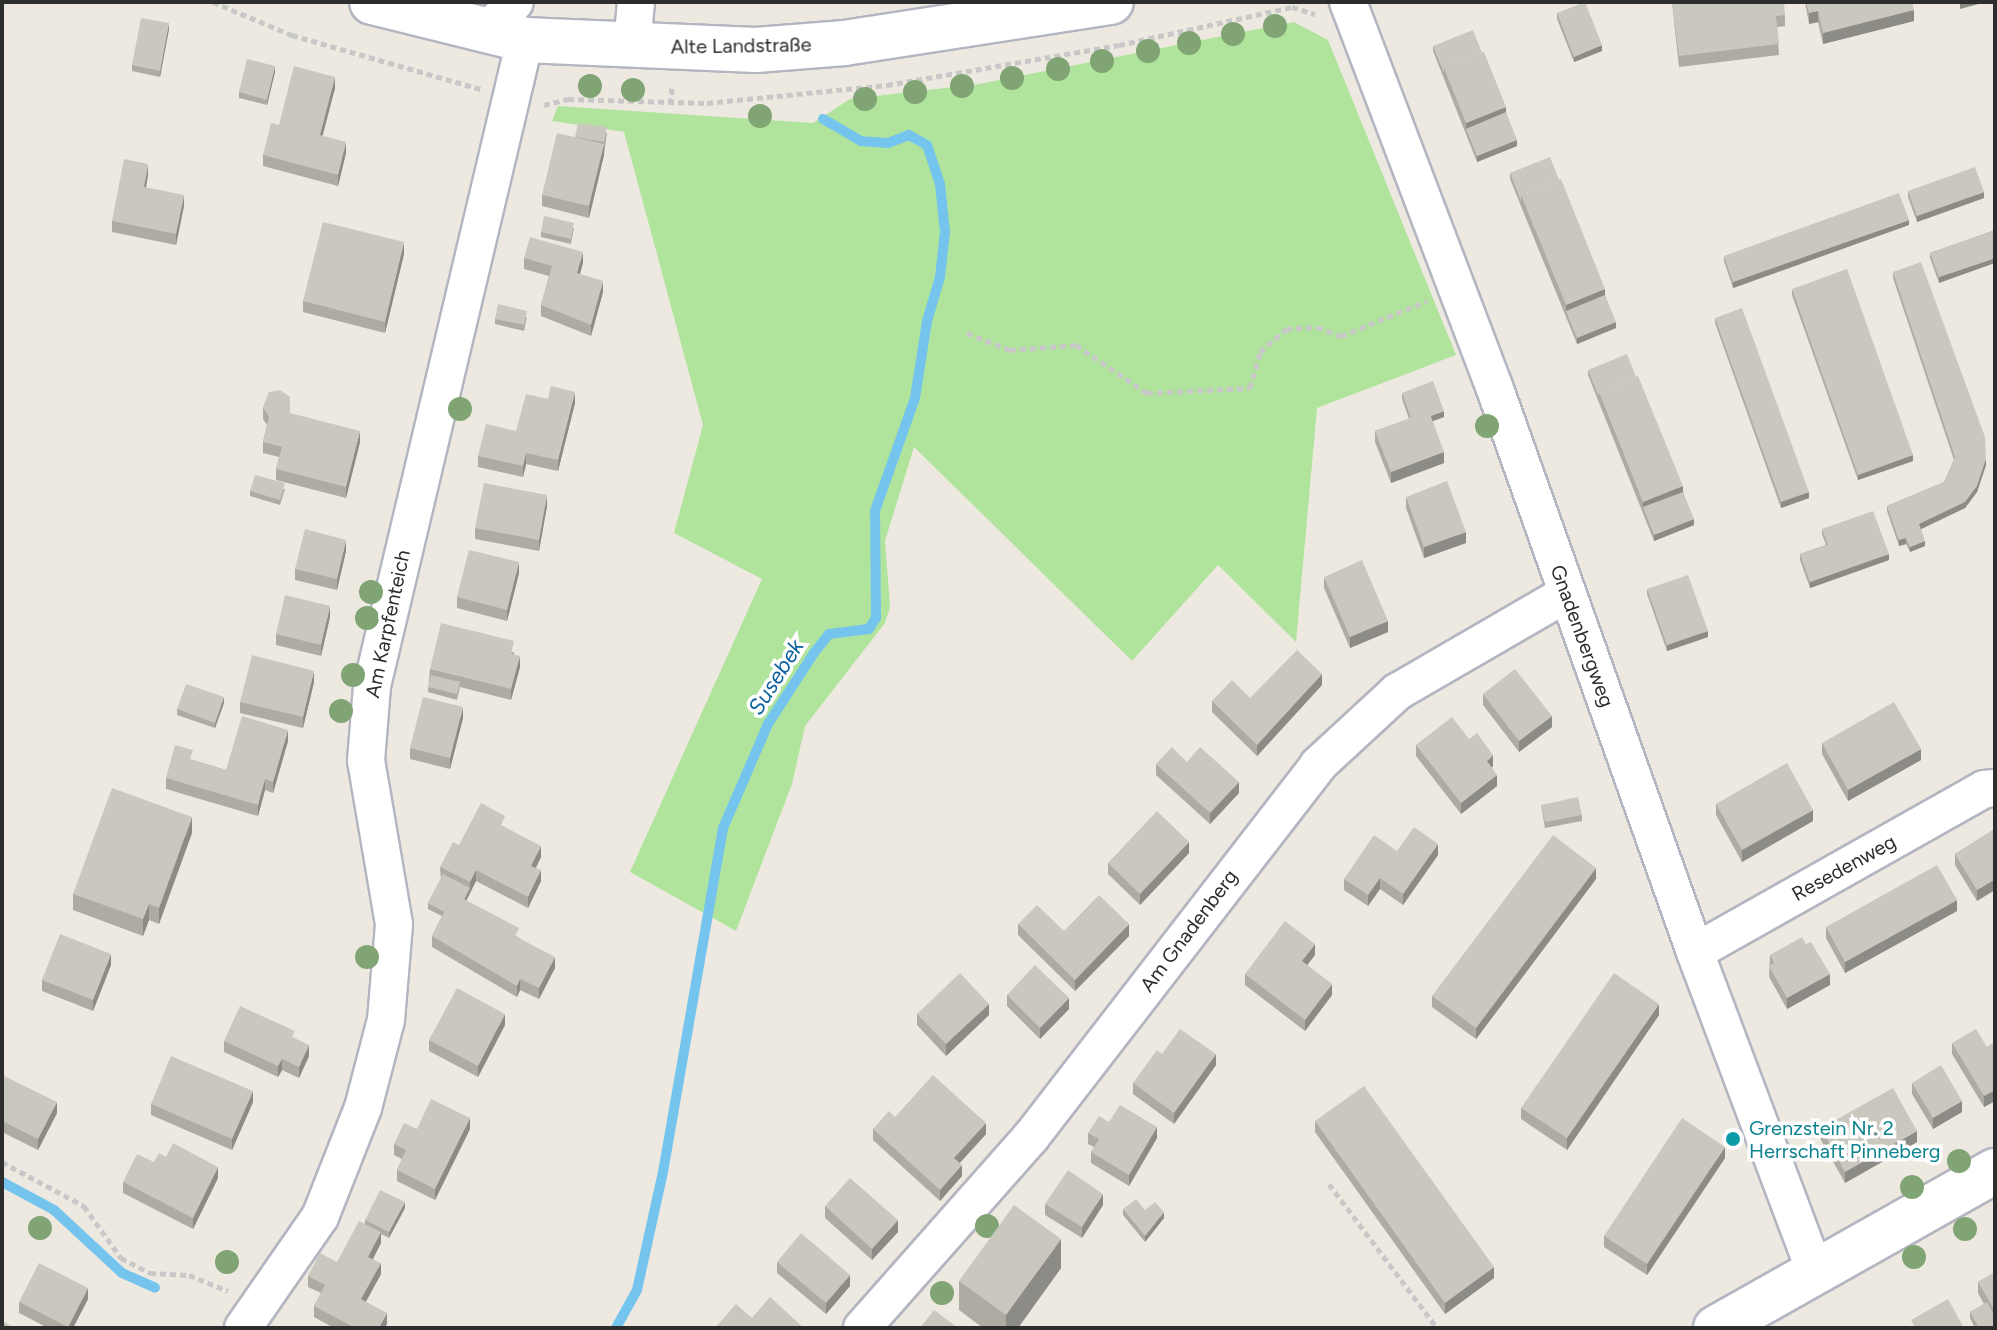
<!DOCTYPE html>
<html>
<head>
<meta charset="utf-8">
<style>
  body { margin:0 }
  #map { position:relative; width:1997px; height:1330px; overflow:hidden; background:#eee9e0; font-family:Figtree,sans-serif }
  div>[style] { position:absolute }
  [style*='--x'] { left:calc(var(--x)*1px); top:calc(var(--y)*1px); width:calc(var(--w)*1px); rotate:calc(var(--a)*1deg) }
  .green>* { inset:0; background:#b0e49d }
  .stream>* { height:10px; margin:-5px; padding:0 5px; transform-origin:5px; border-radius:5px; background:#75c4ee }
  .path>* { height:5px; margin-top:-2.5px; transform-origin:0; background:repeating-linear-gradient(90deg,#c8c8c8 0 6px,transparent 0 10px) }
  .roads { filter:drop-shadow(2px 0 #b3b5c0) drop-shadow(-2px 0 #b3b5c0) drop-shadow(0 2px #b3b5c0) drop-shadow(0 -2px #b3b5c0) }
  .street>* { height:36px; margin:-18px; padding:0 18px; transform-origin:18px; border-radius:18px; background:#fff }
  .secondary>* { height:44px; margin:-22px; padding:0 22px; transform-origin:22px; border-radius:22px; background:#fff }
  .trees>* { width:24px; height:24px; margin:-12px; border-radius:50%; background:#80a474 }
  .wall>* { inset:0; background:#aeaba3 }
  .shaded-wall>* { inset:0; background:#8d8b85 }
  .building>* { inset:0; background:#cac7be }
  .dots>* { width:22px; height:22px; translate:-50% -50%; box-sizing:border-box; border:4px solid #fff; border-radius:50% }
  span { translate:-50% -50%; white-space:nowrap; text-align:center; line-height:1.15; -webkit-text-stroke:7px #fff; paint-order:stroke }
  .street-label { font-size:20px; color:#2d2d2d }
  .culture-label { font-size:20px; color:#0d838f }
  .left { translate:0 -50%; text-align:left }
  .water-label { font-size:22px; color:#0f62a0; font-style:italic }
  .frame { position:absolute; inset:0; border:4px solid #2d2d2d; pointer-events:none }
</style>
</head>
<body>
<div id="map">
  <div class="green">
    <i style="clip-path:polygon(1294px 22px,1328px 40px,1456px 355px,1317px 408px,1296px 642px,1218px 565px,1132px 661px,914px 447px,885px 541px,890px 607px,885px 623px,805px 726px,792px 784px,736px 931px,630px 872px,762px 579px,674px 533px,703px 425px,624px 132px,552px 121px,558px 106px,813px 123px,850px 99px,979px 84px)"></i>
  </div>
  <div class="stream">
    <i style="--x:2;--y:1182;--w:59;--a:28.3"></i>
    <i style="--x:54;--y:1210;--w:93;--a:42.8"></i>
    <i style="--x:122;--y:1273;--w:36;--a:24"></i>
    <i style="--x:616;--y:1328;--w:43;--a:-61.1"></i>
    <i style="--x:637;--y:1290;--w:121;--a:-77.6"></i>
    <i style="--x:663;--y:1172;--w:349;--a:-80.1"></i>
    <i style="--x:723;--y:828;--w:113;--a:-66.6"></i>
    <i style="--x:768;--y:724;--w:85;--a:-57.1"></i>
    <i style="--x:814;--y:653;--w:24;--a:-52"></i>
    <i style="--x:829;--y:634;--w:40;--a:-7.1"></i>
    <i style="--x:869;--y:629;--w:13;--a:-58"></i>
    <i style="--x:876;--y:618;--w:107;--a:-90.5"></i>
    <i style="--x:875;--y:511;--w:120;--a:-70.5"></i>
    <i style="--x:915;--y:398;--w:78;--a:-81.1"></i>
    <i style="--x:927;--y:321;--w:46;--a:-73.5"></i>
    <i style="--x:940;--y:277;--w:45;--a:-83.7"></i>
    <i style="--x:945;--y:232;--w:48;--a:-95.9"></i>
    <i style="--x:940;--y:184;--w:41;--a:-108.4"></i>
    <i style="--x:927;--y:145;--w:21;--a:-151"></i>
    <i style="--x:909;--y:135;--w:22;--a:159"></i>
    <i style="--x:888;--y:143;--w:27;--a:-176"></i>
    <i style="--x:861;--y:141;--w:44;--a:-149.9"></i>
  </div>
  <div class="path">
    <i style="--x:213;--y:2;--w:86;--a:22.7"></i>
    <i style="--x:292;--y:35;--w:196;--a:16"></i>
    <i style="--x:671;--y:104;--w:20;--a:-87"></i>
    <i style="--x:544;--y:105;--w:25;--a:-14"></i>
    <i style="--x:568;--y:99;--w:139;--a:1.6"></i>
    <i style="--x:707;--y:103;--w:181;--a:-5.7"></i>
    <i style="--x:887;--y:85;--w:235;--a:-9.8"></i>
    <i style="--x:1119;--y:45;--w:177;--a:-12.4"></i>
    <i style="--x:1292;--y:7;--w:24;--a:17"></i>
    <i style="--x:967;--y:333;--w:46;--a:21.6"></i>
    <i style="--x:1010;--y:350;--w:66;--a:-4.3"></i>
    <i style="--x:1076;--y:345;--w:86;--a:34.1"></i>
    <i style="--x:1147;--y:393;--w:103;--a:-2.8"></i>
    <i style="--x:1250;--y:388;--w:37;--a:-74"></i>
    <i style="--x:1260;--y:352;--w:35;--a:-41"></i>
    <i style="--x:1286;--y:329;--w:31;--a:-4"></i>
    <i style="--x:1317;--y:327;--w:26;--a:21"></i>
    <i style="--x:1341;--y:336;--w:93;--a:-22.1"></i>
    <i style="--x:2;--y:1162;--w:93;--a:28.2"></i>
    <i style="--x:84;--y:1206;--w:64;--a:54.6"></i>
    <i style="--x:121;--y:1258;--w:33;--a:27"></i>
    <i style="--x:150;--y:1273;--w:39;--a:3"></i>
    <i style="--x:189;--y:1275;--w:42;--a:22.3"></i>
    <i style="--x:1329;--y:1184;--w:180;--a:53.1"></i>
  </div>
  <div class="roads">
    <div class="street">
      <i style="--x:1348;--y:2;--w:414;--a:69.2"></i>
      <i style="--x:1495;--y:389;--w:597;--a:70.44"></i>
      <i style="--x:1695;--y:952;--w:341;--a:69.4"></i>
      <i style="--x:485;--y:33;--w:43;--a:-45.9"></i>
      <i style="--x:632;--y:46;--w:44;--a:-84.8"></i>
      <i style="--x:1695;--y:952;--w:332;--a:-29.4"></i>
      <i style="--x:1984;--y:789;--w:11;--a:-5"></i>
      <i style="--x:243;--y:1328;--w:135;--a:-55.3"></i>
      <i style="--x:320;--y:1217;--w:117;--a:-68.5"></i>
      <i style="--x:363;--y:1108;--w:91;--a:-75.4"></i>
      <i style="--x:386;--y:1020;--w:96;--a:-85.2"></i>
      <i style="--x:394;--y:924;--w:165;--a:-99.7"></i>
      <i style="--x:366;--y:761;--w:75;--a:-85.4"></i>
      <i style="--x:372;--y:686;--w:664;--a:-76.68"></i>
      <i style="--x:862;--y:1328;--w:255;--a:-48.5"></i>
      <i style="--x:1031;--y:1137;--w:470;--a:-52.3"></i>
      <i style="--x:1318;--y:765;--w:108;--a:-42.7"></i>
      <i style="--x:1397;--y:692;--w:195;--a:-30.1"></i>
    </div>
    <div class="secondary">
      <i style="--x:372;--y:2;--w:158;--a:13.9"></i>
      <i style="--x:525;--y:40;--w:231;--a:2.5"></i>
      <i style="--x:756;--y:50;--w:89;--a:-4.5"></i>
      <i style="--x:845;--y:43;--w:269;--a:-8.8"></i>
      <i style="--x:1716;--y:1328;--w:320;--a:-29.4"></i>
    </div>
  </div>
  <div class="trees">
    <i style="left:1275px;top:26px"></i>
    <i style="left:1233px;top:34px"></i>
    <i style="left:1189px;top:43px"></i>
    <i style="left:1148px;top:51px"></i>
    <i style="left:1102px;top:61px"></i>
    <i style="left:1058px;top:69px"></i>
    <i style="left:1012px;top:78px"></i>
    <i style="left:590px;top:86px"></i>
    <i style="left:962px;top:86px"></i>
    <i style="left:633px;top:90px"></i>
    <i style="left:915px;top:92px"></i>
    <i style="left:865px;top:99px"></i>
    <i style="left:760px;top:116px"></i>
    <i style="left:460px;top:409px"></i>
    <i style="left:1487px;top:426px"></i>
    <i style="left:371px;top:592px"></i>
    <i style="left:367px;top:618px"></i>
    <i style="left:353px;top:675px"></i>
    <i style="left:341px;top:711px"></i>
    <i style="left:367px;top:957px"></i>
    <i style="left:1959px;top:1161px"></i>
    <i style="left:1912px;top:1187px"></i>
    <i style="left:987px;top:1226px"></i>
    <i style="left:40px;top:1228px"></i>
    <i style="left:1965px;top:1229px"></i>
    <i style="left:1914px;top:1257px"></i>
    <i style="left:227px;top:1262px"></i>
    <i style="left:942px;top:1293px"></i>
  </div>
  <div class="wall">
    <i style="clip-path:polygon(1672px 2px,1785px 15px,1785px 26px,1777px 27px,1779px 55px,1679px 67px)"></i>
    <i style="clip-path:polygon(1805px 2px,1912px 2px,1914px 21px,1823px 44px,1818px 22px,1809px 24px)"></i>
    <i style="clip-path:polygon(1557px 13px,1602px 51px,1574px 62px,1557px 19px)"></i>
    <i style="clip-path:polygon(169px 29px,160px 77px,132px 71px,132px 65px)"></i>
    <i style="clip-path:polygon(1433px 46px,1506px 112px,1517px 146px,1477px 162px,1433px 51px)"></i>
    <i style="clip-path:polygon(275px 72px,267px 105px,239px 98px,239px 92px)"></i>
    <i style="clip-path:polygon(335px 88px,322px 135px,346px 153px,338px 186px,263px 166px,263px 155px,279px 125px)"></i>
    <i style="clip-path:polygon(607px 133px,604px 155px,589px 218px,542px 206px,542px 195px,575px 137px)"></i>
    <i style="clip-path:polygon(1510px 173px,1605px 295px,1616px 328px,1577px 344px,1510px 179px)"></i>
    <i style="clip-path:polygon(148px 175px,146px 188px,184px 206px,176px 245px,112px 232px,112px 221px)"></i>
    <i style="clip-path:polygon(1908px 191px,1984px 198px,1917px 222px,1908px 197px)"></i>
    <i style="clip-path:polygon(1909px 225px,1733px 288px,1724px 261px,1724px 256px)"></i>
    <i style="clip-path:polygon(574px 228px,571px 244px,541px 237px,541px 232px)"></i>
    <i style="clip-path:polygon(1995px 230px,1939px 283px,1930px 258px,1930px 253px)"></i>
    <i style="clip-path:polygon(404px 254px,385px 333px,303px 312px,303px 301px)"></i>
    <i style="clip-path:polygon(524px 258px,583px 263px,580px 274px,603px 292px,591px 336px,541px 316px,541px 305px,549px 276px,524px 269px)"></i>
    <i style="clip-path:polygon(1893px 272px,1986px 465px,1977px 492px,1965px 508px,1921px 529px,1925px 546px,1910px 552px,1906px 544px,1899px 546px,1887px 511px,1887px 506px,1944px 482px,1954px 460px,1893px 278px)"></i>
    <i style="clip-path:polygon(1792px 289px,1913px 461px,1858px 480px,1792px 295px)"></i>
    <i style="clip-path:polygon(527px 317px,524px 331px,495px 324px,495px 319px)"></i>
    <i style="clip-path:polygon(1715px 318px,1809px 498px,1781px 508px,1715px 323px)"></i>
    <i style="clip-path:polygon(1588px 370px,1683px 492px,1694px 525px,1654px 541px,1588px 375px)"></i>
    <i style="clip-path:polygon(1402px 393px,1444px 417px,1433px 421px,1444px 463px,1391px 483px,1375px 442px,1375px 431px,1409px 419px,1402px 399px)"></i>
    <i style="clip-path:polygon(548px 399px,575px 403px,558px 471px,526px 464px,523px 477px,478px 467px,478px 456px,516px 431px)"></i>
    <i style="clip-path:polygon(263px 407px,290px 413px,360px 442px,346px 498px,276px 480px,276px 469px,279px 457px,263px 453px,263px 442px,267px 425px,263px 419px)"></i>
    <i style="clip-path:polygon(285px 489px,280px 505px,250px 496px,250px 491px)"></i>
    <i style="clip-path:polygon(1406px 497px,1466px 543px,1424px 558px,1406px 508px)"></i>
    <i style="clip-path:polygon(547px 506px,539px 551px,475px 539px,475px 528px)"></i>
    <i style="clip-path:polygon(1822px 529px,1889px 560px,1810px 588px,1800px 560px,1800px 554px,1826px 545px,1822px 534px)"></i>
    <i style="clip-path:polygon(346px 551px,337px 590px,295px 580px,295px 569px)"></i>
    <i style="clip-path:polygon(519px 573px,507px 621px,457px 608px,457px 597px)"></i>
    <i style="clip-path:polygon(1324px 577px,1388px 632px,1350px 648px,1324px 588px)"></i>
    <i style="clip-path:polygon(1647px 589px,1708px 637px,1667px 651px,1647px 594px)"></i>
    <i style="clip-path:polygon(330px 617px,321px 656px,276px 645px,276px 634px)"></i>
    <i style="clip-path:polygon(514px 652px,514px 654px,520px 667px,511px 700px,460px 687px,457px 700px,428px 692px,430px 669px)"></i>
    <i style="clip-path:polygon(314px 682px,303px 728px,240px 713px,240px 702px)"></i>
    <i style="clip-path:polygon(1322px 685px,1257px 756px,1212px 712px,1212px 701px,1250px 698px)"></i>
    <i style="clip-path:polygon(1483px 694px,1552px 727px,1519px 752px,1483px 705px)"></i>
    <i style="clip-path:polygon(224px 703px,215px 728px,177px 715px,177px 709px)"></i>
    <i style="clip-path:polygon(463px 718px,450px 769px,410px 759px,410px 748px)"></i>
    <i style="clip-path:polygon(1469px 739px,1493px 766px,1492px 767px,1497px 786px,1461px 814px,1416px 756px,1416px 745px)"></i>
    <i style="clip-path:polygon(288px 741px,273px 793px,265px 790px,258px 816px,166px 789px,166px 778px,193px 760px,226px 770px)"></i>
    <i style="clip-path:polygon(1822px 743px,1921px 760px,1848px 801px,1822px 754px)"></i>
    <i style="clip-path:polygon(1187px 762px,1239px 793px,1210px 824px,1156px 775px,1156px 764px)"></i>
    <i style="clip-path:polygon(1716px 804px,1813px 821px,1742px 862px,1716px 815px)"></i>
    <i style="clip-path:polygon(1541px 805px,1582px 815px,1582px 821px,1545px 828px)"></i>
    <i style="clip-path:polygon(505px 828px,541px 857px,536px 868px,541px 881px,528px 908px,476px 881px,466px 901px,519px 938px,555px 968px,539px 999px,520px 990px,517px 997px,432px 947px,432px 936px,442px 916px,428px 909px,428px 903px,441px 879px,440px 867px,459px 845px)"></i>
    <i style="clip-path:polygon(1995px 829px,1977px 901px,1955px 865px,1955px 854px)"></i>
    <i style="clip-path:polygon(192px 833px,159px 924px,149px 920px,143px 936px,73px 910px,73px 894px)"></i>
    <i style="clip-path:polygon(1397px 851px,1438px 855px,1403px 905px,1380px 889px,1368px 906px,1344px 890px,1344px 879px)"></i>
    <i style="clip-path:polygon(1189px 853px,1140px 905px,1108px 874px,1108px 863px)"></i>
    <i style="clip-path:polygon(1596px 879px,1476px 1039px,1432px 1007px,1432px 996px)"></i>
    <i style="clip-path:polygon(1957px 911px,1845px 973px,1826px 938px,1826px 927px)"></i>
    <i style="clip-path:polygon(1018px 924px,1064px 931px,1129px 936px,1075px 991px,1018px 935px)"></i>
    <i style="clip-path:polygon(1315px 955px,1307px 965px,1332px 995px,1305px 1031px,1245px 985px,1245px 974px)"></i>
    <i style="clip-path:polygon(1770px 955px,1830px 985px,1787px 1009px,1769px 977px)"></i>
    <i style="clip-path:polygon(111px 965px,93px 1011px,42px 991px,42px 980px)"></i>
    <i style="clip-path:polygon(1007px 995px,1069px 1009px,1040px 1039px,1007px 1006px)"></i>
    <i style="clip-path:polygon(917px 1014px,989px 1015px,946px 1056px,917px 1025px)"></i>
    <i style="clip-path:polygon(1659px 1015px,1567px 1150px,1521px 1119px,1521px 1108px)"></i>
    <i style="clip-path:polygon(505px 1025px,478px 1077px,429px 1051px,429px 1040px)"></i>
    <i style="clip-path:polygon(295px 1038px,309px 1056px,299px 1078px,282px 1070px,278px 1077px,224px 1052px,224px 1041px)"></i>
    <i style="clip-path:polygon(1995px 1042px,1995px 1101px,1984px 1107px,1952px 1054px,1952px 1043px,1987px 1047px)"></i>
    <i style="clip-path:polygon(1162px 1054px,1216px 1065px,1174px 1124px,1133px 1094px,1133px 1083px)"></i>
    <i style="clip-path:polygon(2px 1075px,57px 1113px,38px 1150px,2px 1132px)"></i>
    <i style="clip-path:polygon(1912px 1083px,1962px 1112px,1933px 1129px,1912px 1094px)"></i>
    <i style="clip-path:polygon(253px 1102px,232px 1150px,151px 1115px,151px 1104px)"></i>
    <i style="clip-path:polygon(895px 1117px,986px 1134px,960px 1163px,962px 1176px,940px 1201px,873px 1140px,873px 1129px)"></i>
    <i style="clip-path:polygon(1315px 1121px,1494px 1278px,1445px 1314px,1315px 1132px)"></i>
    <i style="clip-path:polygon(1109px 1122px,1157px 1138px,1129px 1186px,1091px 1163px,1091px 1152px,1094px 1147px,1088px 1144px,1088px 1133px)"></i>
    <i style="clip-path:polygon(1821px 1128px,1917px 1142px,1845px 1183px,1821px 1140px)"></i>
    <i style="clip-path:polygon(417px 1129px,470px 1129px,435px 1200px,397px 1181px,397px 1170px,402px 1159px,394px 1155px,394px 1144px)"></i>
    <i style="clip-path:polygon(166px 1157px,218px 1178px,193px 1229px,123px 1193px,123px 1182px,154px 1162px)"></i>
    <i style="clip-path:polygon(1725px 1158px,1647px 1275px,1604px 1247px,1604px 1236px)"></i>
    <i style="clip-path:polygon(1045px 1204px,1103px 1205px,1082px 1238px,1045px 1215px)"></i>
    <i style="clip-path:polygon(825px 1206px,898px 1232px,872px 1260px,825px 1218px)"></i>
    <i style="clip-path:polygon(405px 1208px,389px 1238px,381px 1234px,381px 1243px,373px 1259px,381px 1274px,366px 1302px,387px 1324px,384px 1328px,334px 1328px,314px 1317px,314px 1306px,321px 1293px,308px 1287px,308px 1276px,337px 1262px,365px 1223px,365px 1220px)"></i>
    <i style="clip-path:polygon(1123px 1209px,1145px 1210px,1164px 1218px,1145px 1242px,1123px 1215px)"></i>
    <i style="clip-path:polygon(777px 1262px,850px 1286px,826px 1314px,777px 1273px)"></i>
    <i style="clip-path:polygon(1061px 1268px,1018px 1328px,983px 1328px,959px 1310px,959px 1281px)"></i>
    <i style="clip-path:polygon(1995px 1272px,1995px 1328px,1975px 1328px,1970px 1318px,1970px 1312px,1984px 1304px,1978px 1293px,1978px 1282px)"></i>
    <i style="clip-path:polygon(88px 1299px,73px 1328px,48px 1328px,19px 1313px,19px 1302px)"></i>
  </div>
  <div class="shaded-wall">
    <i style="clip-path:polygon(1960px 2px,1986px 2px,1960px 9px)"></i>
    <i style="clip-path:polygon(1914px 10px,1914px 21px,1823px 44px,1823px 33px)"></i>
    <i style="clip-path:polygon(1818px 11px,1818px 22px,1809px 24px,1809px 13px)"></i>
    <i style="clip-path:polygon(169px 23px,169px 29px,160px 77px,160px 71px)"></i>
    <i style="clip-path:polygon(1602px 45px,1602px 51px,1574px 62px,1574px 57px)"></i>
    <i style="clip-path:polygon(275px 66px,275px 72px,267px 105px,267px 100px)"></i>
    <i style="clip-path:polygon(335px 77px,335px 88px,320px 146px,320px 135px)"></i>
    <i style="clip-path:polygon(1506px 107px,1506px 118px,1466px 129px,1466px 134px,1466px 123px)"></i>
    <i style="clip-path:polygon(1517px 140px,1517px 146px,1477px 162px,1477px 156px)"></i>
    <i style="clip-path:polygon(346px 142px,346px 153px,338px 186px,338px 175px)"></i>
    <i style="clip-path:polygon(604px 144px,604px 155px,589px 218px,589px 206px)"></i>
    <i style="clip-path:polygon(148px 164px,148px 175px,144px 198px,144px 187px)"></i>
    <i style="clip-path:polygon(1984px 192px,1984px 198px,1917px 222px,1917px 216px)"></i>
    <i style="clip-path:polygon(184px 195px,184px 206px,176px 245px,176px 234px)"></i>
    <i style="clip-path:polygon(1909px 220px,1909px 225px,1733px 288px,1733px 282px)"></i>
    <i style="clip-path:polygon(404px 242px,404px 254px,385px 333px,385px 322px)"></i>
    <i style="clip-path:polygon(583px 252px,583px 263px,577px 284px,577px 273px)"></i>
    <i style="clip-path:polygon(1995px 258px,1995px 263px,1939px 283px,1939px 277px)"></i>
    <i style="clip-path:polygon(603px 281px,603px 292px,591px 336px,591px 325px)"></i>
    <i style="clip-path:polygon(1605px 289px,1605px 300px,1566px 311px,1566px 316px,1566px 305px)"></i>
    <i style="clip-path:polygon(1616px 322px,1616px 328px,1577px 344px,1577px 338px)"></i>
    <i style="clip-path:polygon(575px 392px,575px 403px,558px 471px,558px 460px)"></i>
    <i style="clip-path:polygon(1444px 411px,1444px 417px,1413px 428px,1413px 423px)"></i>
    <i style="clip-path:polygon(360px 431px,360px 442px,346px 498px,346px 487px)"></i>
    <i style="clip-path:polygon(1444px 452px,1444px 463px,1391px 483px,1391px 472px)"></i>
    <i style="clip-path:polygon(526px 453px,526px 464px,523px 477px,523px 466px)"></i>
    <i style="clip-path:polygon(1913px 455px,1913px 461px,1858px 480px,1858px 475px)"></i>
    <i style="clip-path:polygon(1986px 459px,1986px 465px,1977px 492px,1965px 508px,1919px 530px,1919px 524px)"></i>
    <i style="clip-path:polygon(1683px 486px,1683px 497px,1643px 507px,1643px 502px)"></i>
    <i style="clip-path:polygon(1809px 492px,1809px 498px,1781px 508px,1781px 502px)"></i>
    <i style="clip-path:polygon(547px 495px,547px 506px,539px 551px,539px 540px)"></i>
    <i style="clip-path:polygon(1694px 519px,1694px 525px,1654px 541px,1654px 535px)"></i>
    <i style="clip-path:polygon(1466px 532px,1466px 543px,1424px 558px,1424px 547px)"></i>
    <i style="clip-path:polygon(1906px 538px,1906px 544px,1899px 546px,1899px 540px)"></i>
    <i style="clip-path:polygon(346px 540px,346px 551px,337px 590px,337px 579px)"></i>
    <i style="clip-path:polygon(1925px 541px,1925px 546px,1910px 552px,1910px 547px)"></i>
    <i style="clip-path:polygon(1889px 554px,1889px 560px,1810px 588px,1810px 582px)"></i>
    <i style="clip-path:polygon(519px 562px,519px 573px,507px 621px,507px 610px)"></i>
    <i style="clip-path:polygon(330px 606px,330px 617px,321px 656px,321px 645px)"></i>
    <i style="clip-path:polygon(1388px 621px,1388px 632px,1350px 648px,1350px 637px)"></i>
    <i style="clip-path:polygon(1708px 631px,1708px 637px,1667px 651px,1667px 645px)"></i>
    <i style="clip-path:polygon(520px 656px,520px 667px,511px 700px,511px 689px)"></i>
    <i style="clip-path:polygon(314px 671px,314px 682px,303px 728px,303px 717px)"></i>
    <i style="clip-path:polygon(1322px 674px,1322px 685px,1257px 756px,1257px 745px)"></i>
    <i style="clip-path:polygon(224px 697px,224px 703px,215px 728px,215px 723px)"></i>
    <i style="clip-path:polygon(463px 707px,463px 718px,450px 769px,450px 758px)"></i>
    <i style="clip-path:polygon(1552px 716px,1552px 727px,1519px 752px,1519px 741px)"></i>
    <i style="clip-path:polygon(288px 730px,288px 741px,273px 793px,273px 782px)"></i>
    <i style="clip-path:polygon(1921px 749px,1921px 760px,1848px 801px,1848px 790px)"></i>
    <i style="clip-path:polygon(1493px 755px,1493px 766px,1487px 772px,1487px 761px)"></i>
    <i style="clip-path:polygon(1497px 775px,1497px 786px,1461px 814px,1461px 803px)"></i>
    <i style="clip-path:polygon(265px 779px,265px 790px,258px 816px,258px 805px)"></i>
    <i style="clip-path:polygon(1239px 782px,1239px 793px,1210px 824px,1210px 813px)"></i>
    <i style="clip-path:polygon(1813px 810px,1813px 821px,1742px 862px,1742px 850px)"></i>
    <i style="clip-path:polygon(192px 817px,192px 833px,159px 924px,159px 908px)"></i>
    <i style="clip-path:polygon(1189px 842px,1189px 853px,1140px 905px,1140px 894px)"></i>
    <i style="clip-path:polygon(1438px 844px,1438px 855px,1403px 905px,1403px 894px)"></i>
    <i style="clip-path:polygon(541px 846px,541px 857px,531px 877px,531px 866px)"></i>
    <i style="clip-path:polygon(1596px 868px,1596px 879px,1476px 1039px,1476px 1028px)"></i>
    <i style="clip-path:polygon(476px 870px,476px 881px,455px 923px,455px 917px,470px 888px,470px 882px)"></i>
    <i style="clip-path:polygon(541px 870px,541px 881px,528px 908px,528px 897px)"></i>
    <i style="clip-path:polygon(1380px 878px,1380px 889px,1368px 906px,1368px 895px)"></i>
    <i style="clip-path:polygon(1995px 879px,1995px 890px,1977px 901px,1977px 890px)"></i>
    <i style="clip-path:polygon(1957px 900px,1957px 911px,1845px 973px,1845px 962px)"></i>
    <i style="clip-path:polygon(149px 904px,149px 920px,143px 936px,143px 919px)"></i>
    <i style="clip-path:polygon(1129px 924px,1129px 936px,1075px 991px,1075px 980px)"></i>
    <i style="clip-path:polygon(1315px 944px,1315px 955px,1302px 972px,1302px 961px)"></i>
    <i style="clip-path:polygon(111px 954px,111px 965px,93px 1011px,93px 1000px)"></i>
    <i style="clip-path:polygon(555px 957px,555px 968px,539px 999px,539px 988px)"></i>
    <i style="clip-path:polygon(1830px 974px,1830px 985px,1787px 1009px,1787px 998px)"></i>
    <i style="clip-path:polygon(520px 979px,520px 990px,517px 997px,517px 986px)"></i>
    <i style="clip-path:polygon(1332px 984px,1332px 995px,1305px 1031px,1305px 1020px)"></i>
    <i style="clip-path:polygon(1069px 998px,1069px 1009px,1040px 1039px,1040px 1028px)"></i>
    <i style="clip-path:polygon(989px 1004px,989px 1015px,946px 1056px,946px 1044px)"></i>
    <i style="clip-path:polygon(1659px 1004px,1659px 1015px,1567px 1150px,1567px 1138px)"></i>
    <i style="clip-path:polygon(505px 1014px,505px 1025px,478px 1077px,478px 1066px)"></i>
    <i style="clip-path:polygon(309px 1045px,309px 1056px,299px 1078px,299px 1067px)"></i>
    <i style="clip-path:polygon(1216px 1054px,1216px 1065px,1174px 1124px,1174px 1113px)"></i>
    <i style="clip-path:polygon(282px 1059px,282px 1070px,278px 1077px,278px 1066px)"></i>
    <i style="clip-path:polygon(1995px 1090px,1995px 1101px,1984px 1107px,1984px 1096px)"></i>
    <i style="clip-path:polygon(253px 1091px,253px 1102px,232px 1150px,232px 1139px)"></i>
    <i style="clip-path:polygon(1962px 1101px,1962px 1112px,1933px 1129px,1933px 1118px)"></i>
    <i style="clip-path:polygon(57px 1102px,57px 1113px,38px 1150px,38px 1139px)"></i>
    <i style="clip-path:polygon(470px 1118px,470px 1129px,435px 1200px,435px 1189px)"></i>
    <i style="clip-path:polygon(986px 1123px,986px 1134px,954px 1169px,954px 1158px)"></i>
    <i style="clip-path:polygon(1157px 1127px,1157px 1138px,1129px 1186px,1129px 1175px)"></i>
    <i style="clip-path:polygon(1917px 1131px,1917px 1142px,1845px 1183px,1845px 1172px)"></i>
    <i style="clip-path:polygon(1725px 1147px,1725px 1158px,1647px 1275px,1647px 1264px)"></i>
    <i style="clip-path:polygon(962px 1165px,962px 1176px,940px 1201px,940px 1190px)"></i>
    <i style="clip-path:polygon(218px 1167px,218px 1178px,193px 1229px,193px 1218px)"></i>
    <i style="clip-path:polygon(1103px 1194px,1103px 1205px,1082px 1238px,1082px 1227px)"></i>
    <i style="clip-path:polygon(405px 1202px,405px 1208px,389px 1238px,389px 1232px)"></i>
    <i style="clip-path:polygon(1164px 1212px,1164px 1218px,1145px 1242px,1145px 1236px)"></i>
    <i style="clip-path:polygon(898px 1220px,898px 1232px,872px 1260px,872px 1249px)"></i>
    <i style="clip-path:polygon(381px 1232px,381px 1243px,368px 1268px,368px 1257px)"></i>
    <i style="clip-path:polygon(1061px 1239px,1061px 1268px,1018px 1328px,1006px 1328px,1006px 1315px)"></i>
    <i style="clip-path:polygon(381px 1263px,381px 1274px,361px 1310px,361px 1299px)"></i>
    <i style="clip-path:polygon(1494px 1267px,1494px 1278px,1445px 1314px,1445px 1303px)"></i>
    <i style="clip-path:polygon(850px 1275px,850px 1286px,826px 1314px,826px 1303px)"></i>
    <i style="clip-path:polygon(88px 1288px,88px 1299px,73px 1328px,68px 1328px)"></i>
    <i style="clip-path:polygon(387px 1313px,387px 1324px,384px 1328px,379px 1328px)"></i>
  </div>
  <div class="building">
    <i style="clip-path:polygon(1585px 2px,1602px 45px,1574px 57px,1557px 13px)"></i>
    <i style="clip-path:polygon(1672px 2px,1784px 2px,1785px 15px,1776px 16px,1779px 44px,1679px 56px)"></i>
    <i style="clip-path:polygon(1806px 2px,1912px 2px,1914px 10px,1823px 33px,1818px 11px,1809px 13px)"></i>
    <i style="clip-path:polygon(141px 18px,169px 23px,160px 71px,132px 65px)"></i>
    <i style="clip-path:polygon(1473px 30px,1482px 53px,1444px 68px,1444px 73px,1433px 46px)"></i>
    <i style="clip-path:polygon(1484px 52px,1506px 107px,1466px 123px,1444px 68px)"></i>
    <i style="clip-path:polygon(247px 59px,275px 66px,267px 100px,239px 92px)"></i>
    <i style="clip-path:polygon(294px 66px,335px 77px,320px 135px,346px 142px,338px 175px,263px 155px,271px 123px,279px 125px)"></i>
    <i style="clip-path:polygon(1506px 112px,1517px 140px,1477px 156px,1466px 129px)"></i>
    <i style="clip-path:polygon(578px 123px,607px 127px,604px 142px,575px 137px)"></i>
    <i style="clip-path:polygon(557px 133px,604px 144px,589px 206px,542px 195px)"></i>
    <i style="clip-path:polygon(1550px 157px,1559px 180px,1521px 195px,1521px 201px,1510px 173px)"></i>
    <i style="clip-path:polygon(124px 159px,148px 164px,144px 187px,184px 195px,176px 234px,112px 221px)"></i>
    <i style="clip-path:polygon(1975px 167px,1984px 192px,1917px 216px,1908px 191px)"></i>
    <i style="clip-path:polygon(1561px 179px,1605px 289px,1566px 305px,1521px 195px)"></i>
    <i style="clip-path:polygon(1899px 193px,1909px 220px,1733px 282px,1724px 256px)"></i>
    <i style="clip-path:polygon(544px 216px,574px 223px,571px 239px,541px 232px)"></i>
    <i style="clip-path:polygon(323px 222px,404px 242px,385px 322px,303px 301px)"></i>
    <i style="clip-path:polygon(1995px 230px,1995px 258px,1939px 277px,1930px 253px)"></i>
    <i style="clip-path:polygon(530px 237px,583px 252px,577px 273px,603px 281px,591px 325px,541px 305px,552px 266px,524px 258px)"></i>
    <i style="clip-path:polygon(1921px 262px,1985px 437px,1986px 459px,1977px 486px,1965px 502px,1919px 524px,1925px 541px,1910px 547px,1906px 538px,1899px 540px,1887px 506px,1944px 482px,1955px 457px,1893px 272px)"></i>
    <i style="clip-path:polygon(1847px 269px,1913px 455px,1858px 475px,1792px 289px)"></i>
    <i style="clip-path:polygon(1605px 295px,1616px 322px,1577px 338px,1566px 311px)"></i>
    <i style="clip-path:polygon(498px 304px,527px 311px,524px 325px,495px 319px)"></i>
    <i style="clip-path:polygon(1742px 308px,1809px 492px,1781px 502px,1715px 318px)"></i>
    <i style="clip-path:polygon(1627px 354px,1636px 377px,1599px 392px,1599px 397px,1588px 370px)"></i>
    <i style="clip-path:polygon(1638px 376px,1683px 486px,1643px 502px,1599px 392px)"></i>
    <i style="clip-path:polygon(1433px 381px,1444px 411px,1431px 416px,1429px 411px,1411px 418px,1402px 393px)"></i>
    <i style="clip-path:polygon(551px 386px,575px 392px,558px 460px,526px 453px,523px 466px,478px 456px,486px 424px,516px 431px,526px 394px,548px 399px)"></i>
    <i style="clip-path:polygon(280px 390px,290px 397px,290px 413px,360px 431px,346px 487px,276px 469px,282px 447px,263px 442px,269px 417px,263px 407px,269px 392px)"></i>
    <i style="clip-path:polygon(1429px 411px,1444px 452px,1391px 472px,1375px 431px)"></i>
    <i style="clip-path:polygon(255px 475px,285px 483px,280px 500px,250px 491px)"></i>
    <i style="clip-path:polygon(1447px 481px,1466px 532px,1424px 547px,1406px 497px)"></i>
    <i style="clip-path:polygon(484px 483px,547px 495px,539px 540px,475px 528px)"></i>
    <i style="clip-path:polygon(1683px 492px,1694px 519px,1654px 535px,1643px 507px)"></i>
    <i style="clip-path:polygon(1873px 511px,1889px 554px,1810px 582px,1800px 554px,1828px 545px,1822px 529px)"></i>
    <i style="clip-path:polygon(305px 529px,346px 540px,337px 579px,295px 569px)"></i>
    <i style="clip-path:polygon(469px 550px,519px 562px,507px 610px,457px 597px)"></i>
    <i style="clip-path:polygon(1362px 560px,1388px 621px,1350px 637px,1324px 577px)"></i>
    <i style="clip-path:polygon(1688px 575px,1708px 631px,1667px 645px,1647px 589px)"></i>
    <i style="clip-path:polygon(285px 595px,330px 606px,321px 645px,276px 634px)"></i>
    <i style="clip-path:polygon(441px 623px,514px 641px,511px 654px,520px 656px,511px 689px,430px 669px)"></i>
    <i style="clip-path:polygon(1297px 650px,1322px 674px,1257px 745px,1212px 701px,1232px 680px,1250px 698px)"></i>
    <i style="clip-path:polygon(252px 655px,314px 671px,303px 717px,240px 702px)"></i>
    <i style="clip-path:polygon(1515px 669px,1552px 716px,1519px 741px,1483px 694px)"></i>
    <i style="clip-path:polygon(431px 675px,460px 682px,457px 694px,428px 687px)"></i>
    <i style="clip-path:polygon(186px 684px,224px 697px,215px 723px,177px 709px)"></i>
    <i style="clip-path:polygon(423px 697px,463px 707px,450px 758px,410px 748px)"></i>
    <i style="clip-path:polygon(1894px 702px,1921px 749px,1848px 790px,1822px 743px)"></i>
    <i style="clip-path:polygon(242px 716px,288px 730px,273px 782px,265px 779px,258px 805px,166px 778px,175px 745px,193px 750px,190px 759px,226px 770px)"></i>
    <i style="clip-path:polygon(1452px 717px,1469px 739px,1477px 733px,1493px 755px,1487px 761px,1497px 775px,1461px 803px,1416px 745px)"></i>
    <i style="clip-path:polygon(1172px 747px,1187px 762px,1200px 747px,1239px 782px,1210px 813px,1156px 764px)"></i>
    <i style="clip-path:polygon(1787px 763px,1813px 810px,1742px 850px,1716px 804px)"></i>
    <i style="clip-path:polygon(112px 788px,192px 817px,159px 908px,149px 904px,143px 919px,73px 894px)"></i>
    <i style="clip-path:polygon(1578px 797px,1582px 815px,1545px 822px,1541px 805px)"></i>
    <i style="clip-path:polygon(481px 803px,505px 816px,501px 825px,541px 846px,531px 866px,541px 870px,528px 897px,476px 870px,470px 882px,440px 867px,453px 842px,459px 845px)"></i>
    <i style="clip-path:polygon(1157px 811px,1189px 842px,1140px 894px,1108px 863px)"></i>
    <i style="clip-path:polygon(1414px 827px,1438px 844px,1403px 894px,1380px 878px,1368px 895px,1344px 879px,1374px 835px,1397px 851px)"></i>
    <i style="clip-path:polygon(1995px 829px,1995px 879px,1977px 890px,1955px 854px)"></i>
    <i style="clip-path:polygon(1553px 835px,1596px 868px,1476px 1028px,1432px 996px)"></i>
    <i style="clip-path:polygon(1937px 865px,1957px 900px,1845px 962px,1826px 927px)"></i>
    <i style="clip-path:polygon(443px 874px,470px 888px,464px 900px,462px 898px,455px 912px,447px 907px,444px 912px,428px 903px)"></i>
    <i style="clip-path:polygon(1099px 895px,1129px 924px,1075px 980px,1018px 924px,1037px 905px,1064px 931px)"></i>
    <i style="clip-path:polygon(462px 898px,519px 928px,515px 936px,555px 957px,539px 988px,520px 979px,517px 986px,432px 936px,447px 907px,455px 912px)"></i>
    <i style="clip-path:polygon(1285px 921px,1315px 944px,1302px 961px,1332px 984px,1305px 1020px,1245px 974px)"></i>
    <i style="clip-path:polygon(60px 934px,111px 954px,93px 1000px,42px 980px)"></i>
    <i style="clip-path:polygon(1802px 937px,1806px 944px,1811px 942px,1830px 974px,1787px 998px,1769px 966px,1774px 963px,1770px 955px)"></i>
    <i style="clip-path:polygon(1035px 965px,1069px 998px,1040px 1028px,1007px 995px)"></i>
    <i style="clip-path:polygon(960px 973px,989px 1004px,946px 1044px,917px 1014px)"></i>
    <i style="clip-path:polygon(1614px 973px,1659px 1004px,1567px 1138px,1521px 1108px)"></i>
    <i style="clip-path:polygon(457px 988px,505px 1014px,478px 1066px,429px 1040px)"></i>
    <i style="clip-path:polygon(240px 1006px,295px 1031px,292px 1037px,309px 1045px,299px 1067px,282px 1059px,278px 1066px,224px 1041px)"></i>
    <i style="clip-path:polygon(1180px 1029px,1216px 1054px,1174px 1113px,1133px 1083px,1157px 1050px,1162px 1054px)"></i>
    <i style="clip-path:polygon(1976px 1029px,1987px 1047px,1995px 1042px,1995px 1090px,1984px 1096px,1952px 1043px)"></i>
    <i style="clip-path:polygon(171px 1056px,253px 1091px,232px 1139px,151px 1104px)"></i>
    <i style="clip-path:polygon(1941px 1065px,1962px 1101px,1933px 1118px,1912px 1083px)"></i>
    <i style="clip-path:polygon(2px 1075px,57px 1102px,38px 1139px,2px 1121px)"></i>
    <i style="clip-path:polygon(933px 1075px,986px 1123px,954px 1158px,962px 1165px,940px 1190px,873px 1129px,889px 1111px,895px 1117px)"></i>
    <i style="clip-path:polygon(1364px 1086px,1494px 1267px,1445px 1303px,1315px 1121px)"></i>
    <i style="clip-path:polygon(1893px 1088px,1917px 1131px,1845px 1172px,1821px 1128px)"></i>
    <i style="clip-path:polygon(431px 1099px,470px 1118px,435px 1189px,397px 1170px,406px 1150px,394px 1144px,404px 1123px,417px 1129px)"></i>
    <i style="clip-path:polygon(1120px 1105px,1157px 1127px,1129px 1175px,1091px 1152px,1099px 1139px,1088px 1133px,1099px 1116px,1109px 1122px)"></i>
    <i style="clip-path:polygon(1682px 1118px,1725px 1147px,1647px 1264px,1604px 1236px)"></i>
    <i style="clip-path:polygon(173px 1143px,218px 1167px,193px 1218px,123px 1182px,137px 1154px,154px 1162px,159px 1153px,166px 1157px)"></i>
    <i style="clip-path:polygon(1068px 1170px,1103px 1194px,1082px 1227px,1045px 1204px)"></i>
    <i style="clip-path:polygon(850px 1178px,898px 1220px,872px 1249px,825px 1206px)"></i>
    <i style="clip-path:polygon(380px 1190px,405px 1202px,389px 1232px,365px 1220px)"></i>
    <i style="clip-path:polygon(1136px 1199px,1145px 1210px,1155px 1202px,1164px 1212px,1145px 1236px,1123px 1209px)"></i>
    <i style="clip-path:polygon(1014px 1205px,1061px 1239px,1006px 1315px,959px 1281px)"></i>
    <i style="clip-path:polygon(359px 1221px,381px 1232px,368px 1257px,381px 1263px,361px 1299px,387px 1313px,379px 1328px,355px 1328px,314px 1306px,325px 1285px,308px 1276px,320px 1253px,337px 1262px)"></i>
    <i style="clip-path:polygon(801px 1233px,850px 1275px,826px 1303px,777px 1262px)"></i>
    <i style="clip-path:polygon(39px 1263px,88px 1288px,68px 1327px,19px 1302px)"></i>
    <i style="clip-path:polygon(1995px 1272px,1995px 1311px,1978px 1282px)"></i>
    <i style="clip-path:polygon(770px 1297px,804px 1328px,715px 1328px,736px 1304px,752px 1318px)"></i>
    <i style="clip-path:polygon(1948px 1299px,1964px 1328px,1915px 1328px,1911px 1320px)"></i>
    <i style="clip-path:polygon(1987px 1302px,1995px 1317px,1995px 1328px,1979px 1328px,1970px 1312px)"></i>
    <i style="clip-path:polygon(934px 1310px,958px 1328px,920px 1328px)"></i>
    <i style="clip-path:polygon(2px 1321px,15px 1328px,2px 1328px)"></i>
  </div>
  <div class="dots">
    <i style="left:1733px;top:1139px;background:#0f9aa8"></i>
  </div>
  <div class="street-label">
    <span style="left:741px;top:46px;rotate:-1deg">Alte Landstraße</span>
    <span style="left:388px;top:624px;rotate:-78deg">Am Karpfenteich</span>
    <span style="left:1582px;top:636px;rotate:70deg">Gnadenbergweg</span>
    <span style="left:1844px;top:868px;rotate:-29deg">Resedenweg</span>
    <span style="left:1189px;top:931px;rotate:-53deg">Am Gnadenberg</span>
  </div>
  <div class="culture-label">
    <span class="left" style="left:1749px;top:1140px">Grenzstein Nr. 2<br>Herrschaft Pinneberg</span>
  </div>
  <div class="water-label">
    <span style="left:776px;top:677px;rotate:-58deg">Susebek</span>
  </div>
  <div class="frame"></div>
</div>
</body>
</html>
